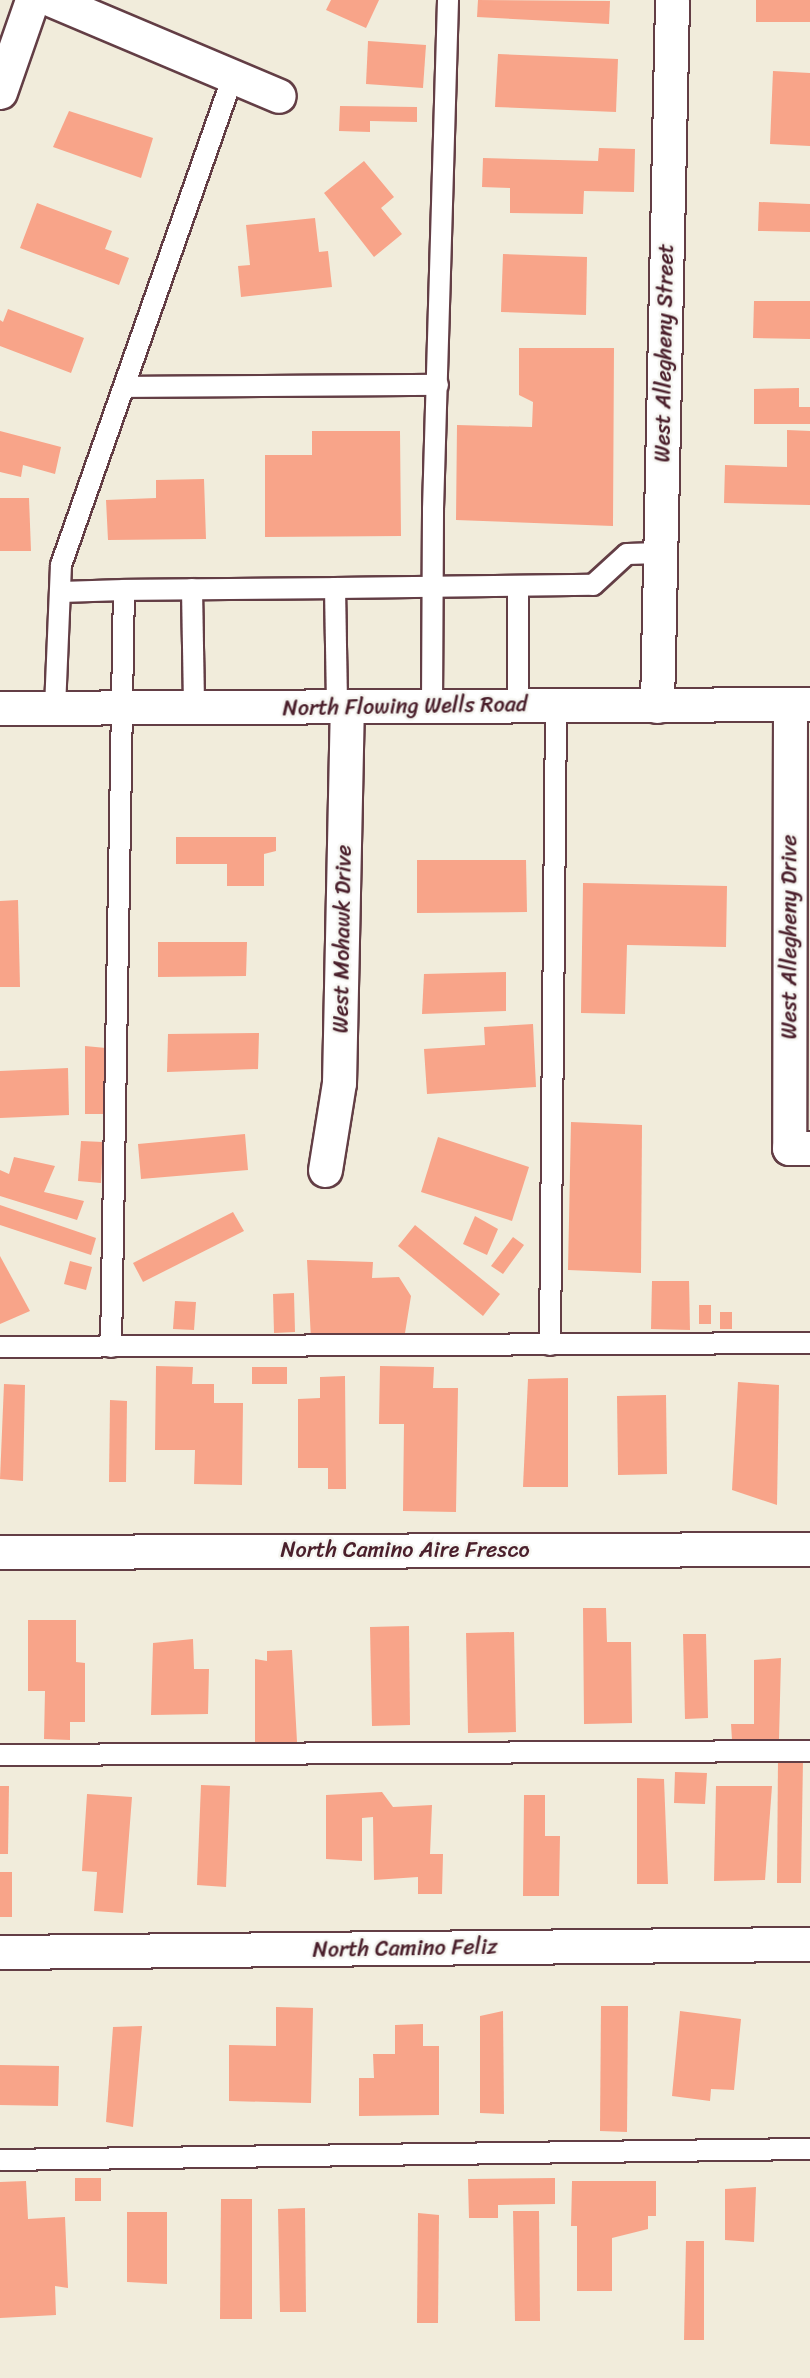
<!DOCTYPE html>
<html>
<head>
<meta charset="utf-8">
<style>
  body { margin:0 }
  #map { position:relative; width:810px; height:2378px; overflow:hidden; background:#f1ecdb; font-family:Sriracha,sans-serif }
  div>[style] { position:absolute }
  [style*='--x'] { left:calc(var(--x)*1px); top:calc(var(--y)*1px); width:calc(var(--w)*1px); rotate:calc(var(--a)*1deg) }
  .building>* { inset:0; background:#f8a489 }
  .roads { filter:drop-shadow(2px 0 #633e45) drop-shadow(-2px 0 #633e45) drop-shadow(0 2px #633e45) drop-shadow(0 -2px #633e45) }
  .lane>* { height:20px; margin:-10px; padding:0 10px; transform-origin:10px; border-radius:10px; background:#fff }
  .street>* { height:33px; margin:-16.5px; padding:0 16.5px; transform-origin:16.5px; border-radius:16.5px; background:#fff }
  .primary>* { height:33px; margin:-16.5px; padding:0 16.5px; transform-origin:16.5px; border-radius:16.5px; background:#fff }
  span { translate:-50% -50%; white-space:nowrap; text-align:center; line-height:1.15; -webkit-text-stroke:5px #f6f6f2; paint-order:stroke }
  .street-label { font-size:22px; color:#4a1f2b }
</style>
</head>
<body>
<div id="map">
  <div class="building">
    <i style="clip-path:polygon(331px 0,379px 0,366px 28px,326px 10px)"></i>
    <i style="clip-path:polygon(478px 0,610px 1px,609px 24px,477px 17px)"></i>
    <i style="clip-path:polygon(756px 0,810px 0,810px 22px,756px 22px)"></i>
    <i style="clip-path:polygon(368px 41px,426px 45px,423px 88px,366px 84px)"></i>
    <i style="clip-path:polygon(498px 54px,618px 59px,616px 112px,495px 107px)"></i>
    <i style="clip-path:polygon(773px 71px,810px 73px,810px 146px,770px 144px)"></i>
    <i style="clip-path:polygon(340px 106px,417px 107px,417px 122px,370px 121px,370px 132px,339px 131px)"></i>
    <i style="clip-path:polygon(69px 111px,153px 138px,141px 178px,53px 147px)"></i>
    <i style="clip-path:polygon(599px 148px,635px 149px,634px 192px,584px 191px,583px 214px,510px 213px,510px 188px,482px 187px,483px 158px,598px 161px)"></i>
    <i style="clip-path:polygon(364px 161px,394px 197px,381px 208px,402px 234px,374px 257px,324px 193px)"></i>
    <i style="clip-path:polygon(759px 202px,810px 204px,810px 232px,758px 231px)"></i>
    <i style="clip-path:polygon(37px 203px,112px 231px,105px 249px,129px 258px,119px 285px,20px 248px)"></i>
    <i style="clip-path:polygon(315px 218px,319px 252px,328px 251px,332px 287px,241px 297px,238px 266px,250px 265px,246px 225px)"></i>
    <i style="clip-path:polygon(503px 254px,587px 257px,586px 315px,501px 312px)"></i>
    <i style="clip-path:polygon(754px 301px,810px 301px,810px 339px,753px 338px)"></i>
    <i style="clip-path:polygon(8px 309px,84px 338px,71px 373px,0 346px,0 320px,3px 322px)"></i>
    <i style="clip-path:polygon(519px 348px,614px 348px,613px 526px,456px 520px,457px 425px,532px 427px,533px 402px,519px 395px)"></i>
    <i style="clip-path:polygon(799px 388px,799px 407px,810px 407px,810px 424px,754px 424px,754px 389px)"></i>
    <i style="clip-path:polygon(787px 430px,810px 431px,810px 505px,724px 503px,725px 465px,787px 467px)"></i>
    <i style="clip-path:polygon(0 431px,61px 447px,55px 474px,23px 465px,21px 477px,0 472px)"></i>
    <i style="clip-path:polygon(312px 431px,400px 431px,401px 536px,265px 537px,265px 455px,312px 455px)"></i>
    <i style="clip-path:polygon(204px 479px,206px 539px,108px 540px,106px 500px,156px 498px,156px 480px)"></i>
    <i style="clip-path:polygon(0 498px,29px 498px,31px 551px,0 551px)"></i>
    <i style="clip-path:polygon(176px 837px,276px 837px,276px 851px,264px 854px,264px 886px,227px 886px,227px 864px,176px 864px)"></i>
    <i style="clip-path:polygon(417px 860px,526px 860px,527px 912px,417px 913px)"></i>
    <i style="clip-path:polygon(583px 883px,727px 886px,726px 947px,627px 945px,625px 1014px,581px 1013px)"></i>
    <i style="clip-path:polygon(18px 900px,20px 987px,0 987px,0 901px)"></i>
    <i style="clip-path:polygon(158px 942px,247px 942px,246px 976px,158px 977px)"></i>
    <i style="clip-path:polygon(506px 972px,506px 1011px,422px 1014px,424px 974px)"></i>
    <i style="clip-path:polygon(533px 1024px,536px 1087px,427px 1094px,424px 1049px,485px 1045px,484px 1027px)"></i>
    <i style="clip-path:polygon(259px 1033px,258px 1069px,167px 1072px,168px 1034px)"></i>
    <i style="clip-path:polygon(85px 1046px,106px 1048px,107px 1114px,85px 1114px)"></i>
    <i style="clip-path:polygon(68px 1068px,69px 1115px,0 1118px,0 1071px)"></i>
    <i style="clip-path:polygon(571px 1122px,642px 1125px,641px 1273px,568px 1270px)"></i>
    <i style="clip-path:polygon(245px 1134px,248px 1170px,141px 1179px,138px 1144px)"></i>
    <i style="clip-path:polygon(438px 1137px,529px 1167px,512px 1221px,421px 1192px)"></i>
    <i style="clip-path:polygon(81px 1141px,103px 1142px,101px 1183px,78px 1181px)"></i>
    <i style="clip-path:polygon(14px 1157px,55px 1166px,44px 1192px,84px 1201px,77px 1220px,0 1196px,0 1170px,9px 1174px)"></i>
    <i style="clip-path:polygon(0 1205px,96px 1238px,91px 1255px,0 1225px)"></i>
    <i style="clip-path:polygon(233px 1212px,244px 1231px,143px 1282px,133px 1263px)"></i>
    <i style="clip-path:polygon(475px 1216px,498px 1229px,487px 1255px,463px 1244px)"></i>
    <i style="clip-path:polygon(415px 1225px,500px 1294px,483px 1316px,398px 1246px)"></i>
    <i style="clip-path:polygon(513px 1237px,524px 1245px,503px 1274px,491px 1266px)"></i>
    <i style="clip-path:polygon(0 1256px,30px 1311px,0 1324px)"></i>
    <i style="clip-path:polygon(307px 1260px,373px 1262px,372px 1278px,399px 1277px,411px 1296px,405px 1333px,311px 1340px)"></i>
    <i style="clip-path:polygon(70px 1261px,92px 1267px,86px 1290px,64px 1284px)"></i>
    <i style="clip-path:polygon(652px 1281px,689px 1281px,690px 1330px,651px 1329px)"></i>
    <i style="clip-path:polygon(294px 1293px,295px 1332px,274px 1333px,273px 1294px)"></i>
    <i style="clip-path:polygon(175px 1301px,196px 1302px,194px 1330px,173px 1329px)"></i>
    <i style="clip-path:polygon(699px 1305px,711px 1305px,711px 1324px,699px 1324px)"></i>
    <i style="clip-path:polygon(720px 1312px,732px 1312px,732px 1329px,720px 1329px)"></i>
    <i style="clip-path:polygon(156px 1366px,193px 1367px,192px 1384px,214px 1384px,214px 1403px,243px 1403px,242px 1485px,194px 1484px,195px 1450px,155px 1450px)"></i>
    <i style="clip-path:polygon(380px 1366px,434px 1367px,433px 1388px,458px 1388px,456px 1512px,403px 1511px,404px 1424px,379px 1424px)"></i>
    <i style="clip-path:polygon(252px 1367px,287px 1367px,287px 1384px,252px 1384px)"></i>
    <i style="clip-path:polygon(345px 1376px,346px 1489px,328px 1489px,328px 1468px,298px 1468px,298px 1399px,320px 1398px,320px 1377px)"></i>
    <i style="clip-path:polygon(568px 1378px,568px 1487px,523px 1487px,528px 1379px)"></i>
    <i style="clip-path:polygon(738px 1382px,779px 1385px,777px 1505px,732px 1490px)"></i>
    <i style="clip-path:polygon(4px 1384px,25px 1385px,23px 1481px,0 1479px)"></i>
    <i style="clip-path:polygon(666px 1395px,667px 1474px,618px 1475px,617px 1396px)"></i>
    <i style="clip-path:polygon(110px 1400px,127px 1401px,126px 1482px,109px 1482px)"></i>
    <i style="clip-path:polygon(583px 1608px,606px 1608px,607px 1642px,631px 1642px,632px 1723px,584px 1724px)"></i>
    <i style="clip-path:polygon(28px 1620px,76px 1620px,76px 1662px,85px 1663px,85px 1722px,70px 1722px,70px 1740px,44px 1739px,45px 1691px,28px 1691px)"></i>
    <i style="clip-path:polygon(409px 1626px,410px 1725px,372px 1726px,370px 1627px)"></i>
    <i style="clip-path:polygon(514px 1632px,516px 1732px,468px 1733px,466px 1633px)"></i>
    <i style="clip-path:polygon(683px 1634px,706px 1634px,708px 1718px,685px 1719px)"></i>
    <i style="clip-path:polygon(193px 1639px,194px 1669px,209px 1669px,208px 1714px,151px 1715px,153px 1643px)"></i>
    <i style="clip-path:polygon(292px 1650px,297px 1742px,255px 1744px,255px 1659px,267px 1661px,267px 1651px)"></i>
    <i style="clip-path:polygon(781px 1658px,779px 1739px,732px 1740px,731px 1724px,754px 1724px,754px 1660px)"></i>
    <i style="clip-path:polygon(803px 1759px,801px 1883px,777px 1883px,778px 1760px)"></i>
    <i style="clip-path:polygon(675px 1772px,707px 1773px,705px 1804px,674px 1803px)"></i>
    <i style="clip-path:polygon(637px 1778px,664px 1779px,668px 1884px,637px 1884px)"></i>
    <i style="clip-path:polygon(201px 1785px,230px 1786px,226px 1887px,197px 1885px)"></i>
    <i style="clip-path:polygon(0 1786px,9px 1786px,8px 1854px,0 1854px)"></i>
    <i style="clip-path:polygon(716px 1786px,772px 1786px,765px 1880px,714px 1881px)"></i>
    <i style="clip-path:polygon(382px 1792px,393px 1807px,432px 1805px,430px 1854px,443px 1854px,442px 1894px,418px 1894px,418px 1877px,374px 1880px,373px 1817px,362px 1818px,362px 1861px,326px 1859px,326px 1795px)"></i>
    <i style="clip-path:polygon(87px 1794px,132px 1797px,123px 1913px,94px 1911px,97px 1872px,82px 1871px)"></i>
    <i style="clip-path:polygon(524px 1795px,545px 1795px,545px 1836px,560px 1836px,559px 1896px,523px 1896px)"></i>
    <i style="clip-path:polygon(0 1872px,12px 1872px,12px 1917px,0 1917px)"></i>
    <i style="clip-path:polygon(601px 2006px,628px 2006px,627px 2132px,600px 2131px)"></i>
    <i style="clip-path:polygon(276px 2007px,313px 2008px,311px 2103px,229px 2101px,229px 2045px,276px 2046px)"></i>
    <i style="clip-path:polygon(503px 2011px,504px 2114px,480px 2113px,480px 2016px)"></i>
    <i style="clip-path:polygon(680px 2011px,741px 2019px,734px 2090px,711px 2089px,710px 2101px,672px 2096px)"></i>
    <i style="clip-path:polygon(423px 2024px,423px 2046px,439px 2046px,439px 2115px,359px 2116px,359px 2078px,374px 2078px,373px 2054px,395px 2054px,395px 2025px)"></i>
    <i style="clip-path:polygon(142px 2026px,133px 2127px,106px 2122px,113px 2027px)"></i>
    <i style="clip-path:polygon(0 2065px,59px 2066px,58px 2106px,0 2105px)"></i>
    <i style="clip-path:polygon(75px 2178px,101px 2178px,101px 2201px,75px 2201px)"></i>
    <i style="clip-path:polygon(555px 2178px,555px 2204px,498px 2205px,498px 2218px,469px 2218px,468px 2179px)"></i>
    <i style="clip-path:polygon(26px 2181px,28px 2219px,65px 2217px,68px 2288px,55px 2286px,56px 2315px,0 2318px,0 2182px)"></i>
    <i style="clip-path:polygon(572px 2181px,656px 2181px,656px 2216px,648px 2216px,648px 2229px,612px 2238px,612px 2291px,577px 2291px,577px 2226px,571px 2226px)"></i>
    <i style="clip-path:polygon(756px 2187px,754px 2242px,725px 2240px,725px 2189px)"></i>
    <i style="clip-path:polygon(221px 2199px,252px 2199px,252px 2319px,220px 2319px)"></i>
    <i style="clip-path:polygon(305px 2208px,306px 2312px,280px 2312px,278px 2209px)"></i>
    <i style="clip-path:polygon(513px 2211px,539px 2211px,540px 2321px,515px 2321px)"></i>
    <i style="clip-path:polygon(127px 2212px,167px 2212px,167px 2284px,127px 2282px)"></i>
    <i style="clip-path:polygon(418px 2213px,439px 2215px,438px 2323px,417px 2323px)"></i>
    <i style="clip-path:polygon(686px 2241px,704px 2241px,704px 2340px,684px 2340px)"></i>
  </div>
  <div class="roads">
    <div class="lane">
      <i style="--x:124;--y:387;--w:314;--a:-0.4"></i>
      <i style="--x:335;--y:588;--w:258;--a:-0.7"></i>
      <i style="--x:593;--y:585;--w:46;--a:-42.4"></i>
      <i style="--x:627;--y:554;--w:32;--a:-2"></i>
      <i style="--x:192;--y:589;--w:119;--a:89"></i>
      <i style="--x:61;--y:592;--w:63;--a:-1.8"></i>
      <i style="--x:432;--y:705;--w:196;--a:-89.7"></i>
      <i style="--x:433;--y:509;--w:509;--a:-88.31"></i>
      <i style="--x:518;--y:705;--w:117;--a:-90"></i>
      <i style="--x:55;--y:708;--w:143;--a:-87.6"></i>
      <i style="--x:61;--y:565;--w:518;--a:-70.62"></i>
      <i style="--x:550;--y:1345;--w:640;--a:-89.46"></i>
      <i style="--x:0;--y:1347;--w:810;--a:-0.28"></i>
      <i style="--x:111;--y:1347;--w:757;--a:-89.02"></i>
      <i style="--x:124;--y:590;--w:211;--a:-0.5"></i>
      <i style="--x:335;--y:588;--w:119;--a:89"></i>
      <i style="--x:0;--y:1755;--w:810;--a:-0.28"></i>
      <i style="--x:0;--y:2160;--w:810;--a:-0.78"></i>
    </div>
    <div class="street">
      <i style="--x:52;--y:0;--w:246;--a:22.9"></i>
      <i style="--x:0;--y:92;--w:97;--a:-70.8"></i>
      <i style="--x:790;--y:705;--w:443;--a:90.1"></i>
      <i style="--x:789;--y:1148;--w:21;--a:0"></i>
      <i style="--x:657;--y:706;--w:706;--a:-88.78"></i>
      <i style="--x:325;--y:1170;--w:88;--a:-80.9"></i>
      <i style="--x:339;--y:1083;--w:376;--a:-88.8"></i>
      <i style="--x:0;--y:1552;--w:810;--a:-0.21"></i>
      <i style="--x:0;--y:1952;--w:810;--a:-0.57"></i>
    </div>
    <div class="primary">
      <i style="--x:0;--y:708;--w:810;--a:-0.28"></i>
    </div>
  </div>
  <div class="street-label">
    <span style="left:664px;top:353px;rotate:-89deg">West Allegheny Street</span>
    <span style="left:405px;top:706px;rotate:-1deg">North Flowing Wells Road</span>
    <span style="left:789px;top:937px;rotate:-90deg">West Allegheny Drive</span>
    <span style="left:342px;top:939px;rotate:-89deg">West Mohawk Drive</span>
    <span style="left:405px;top:1550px">North Camino Aire Fresco</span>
    <span style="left:405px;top:1948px;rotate:-1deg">North Camino Feliz</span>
  </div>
</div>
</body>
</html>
